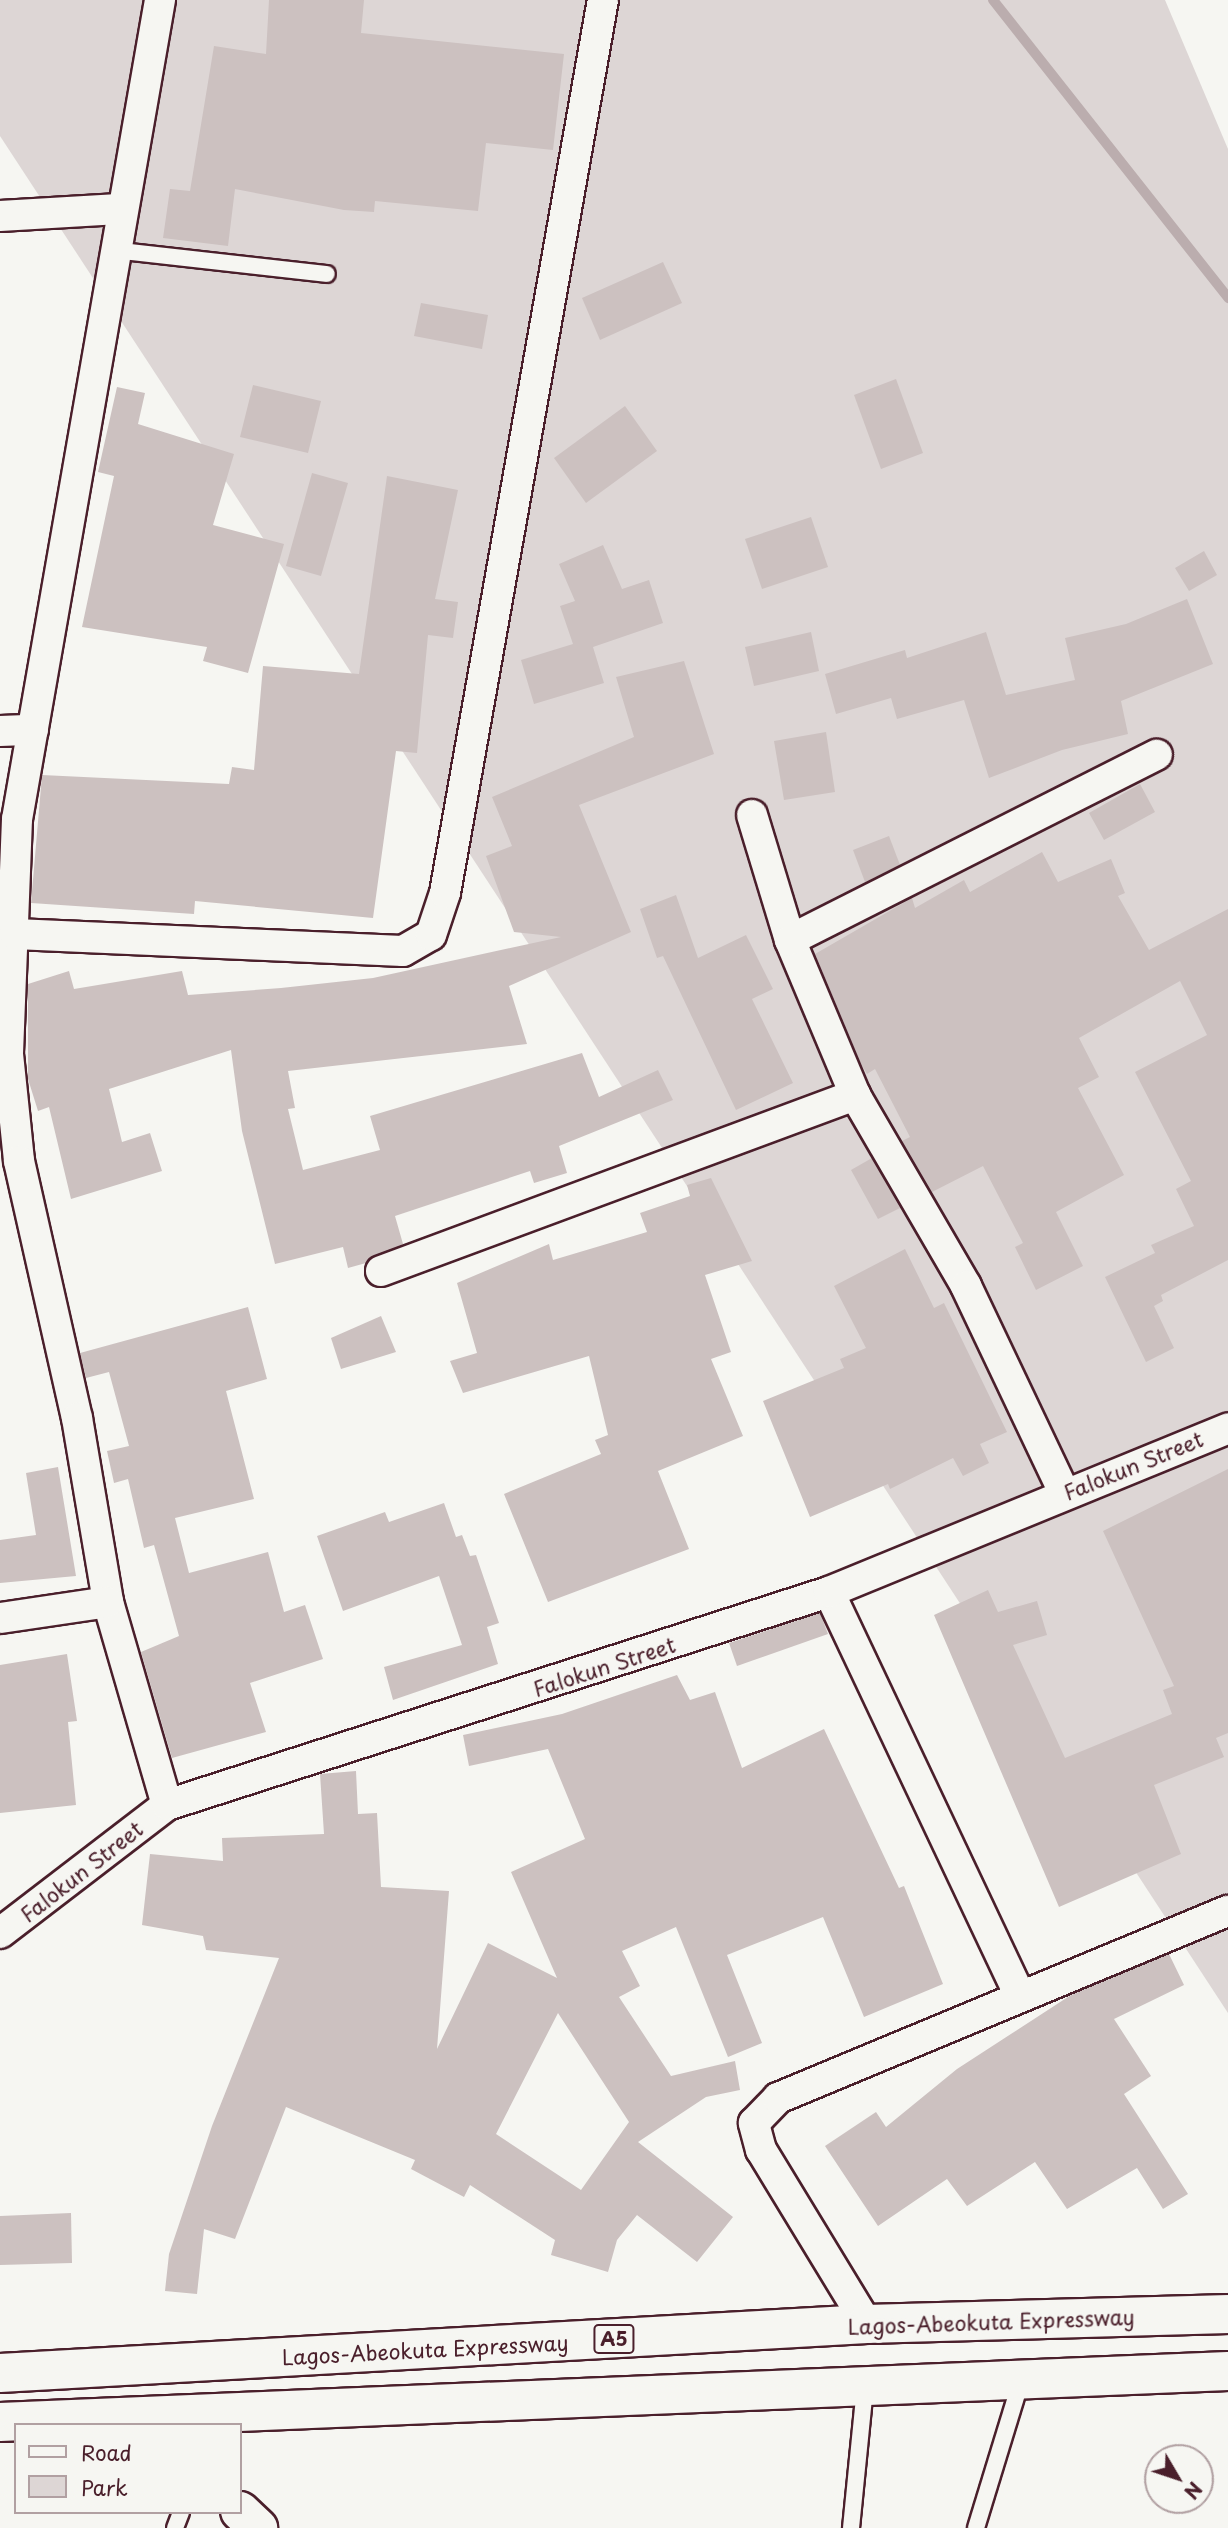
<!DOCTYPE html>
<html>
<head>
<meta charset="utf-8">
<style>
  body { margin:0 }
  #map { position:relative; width:1228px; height:2528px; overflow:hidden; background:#f6f6f2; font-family:"Playpen Sans",sans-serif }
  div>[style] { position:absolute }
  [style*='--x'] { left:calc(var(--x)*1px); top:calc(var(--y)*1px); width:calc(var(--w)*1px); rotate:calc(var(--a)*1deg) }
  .green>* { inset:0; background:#ddd6d5 }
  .stream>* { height:10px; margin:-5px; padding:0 5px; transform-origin:5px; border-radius:5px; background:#bbadae }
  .building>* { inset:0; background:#ccc1c0 }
  .roads { filter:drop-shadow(2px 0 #4a1f2b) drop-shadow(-2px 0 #4a1f2b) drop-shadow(0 2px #4a1f2b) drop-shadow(0 -2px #4a1f2b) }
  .lane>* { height:16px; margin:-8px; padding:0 8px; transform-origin:8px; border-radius:8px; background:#f6f6f2 }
  .street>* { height:30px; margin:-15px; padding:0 15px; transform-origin:15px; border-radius:15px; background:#f6f6f2 }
  .secondary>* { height:38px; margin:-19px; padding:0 19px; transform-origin:19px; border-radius:19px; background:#f6f6f2 }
  .highway>* { height:38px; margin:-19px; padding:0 19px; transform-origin:19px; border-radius:19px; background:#f6f6f2 }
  span { translate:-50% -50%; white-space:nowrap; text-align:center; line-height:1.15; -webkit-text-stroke:6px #f6f6f2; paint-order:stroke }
  .shield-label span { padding:2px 5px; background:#f6f6f2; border:2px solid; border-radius:5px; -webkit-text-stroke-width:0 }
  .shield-label { font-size:19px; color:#4a1f2b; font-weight:700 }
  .street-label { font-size:21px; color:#4a1f2b }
  .legend { position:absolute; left:14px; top:2423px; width:228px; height:91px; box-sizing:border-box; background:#f6f6f2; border:2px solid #b1a0a2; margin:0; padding:9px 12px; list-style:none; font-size:21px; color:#4a1f2b }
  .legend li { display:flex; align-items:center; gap:14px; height:35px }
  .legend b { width:35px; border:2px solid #b1a0a2 }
  .north { position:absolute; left:1144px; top:2444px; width:70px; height:70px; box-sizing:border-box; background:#f6f6f2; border:2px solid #b1a0a2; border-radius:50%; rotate:129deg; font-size:19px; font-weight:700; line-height:28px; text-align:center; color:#4a1f2b }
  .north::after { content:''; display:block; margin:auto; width:24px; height:32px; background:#4a1f2b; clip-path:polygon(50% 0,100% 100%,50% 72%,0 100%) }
</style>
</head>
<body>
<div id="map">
  <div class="green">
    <i style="clip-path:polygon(0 0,1165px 0,1228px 149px,1228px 2013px,0 136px)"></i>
  </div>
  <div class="stream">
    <i style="--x:993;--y:0;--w:380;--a:51.7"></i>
  </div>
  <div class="building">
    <i style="clip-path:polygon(269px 0,364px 0,361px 33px,564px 54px,553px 150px,486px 143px,478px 211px,375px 201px,374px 212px,344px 210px,235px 189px,228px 246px,163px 238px,170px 189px,190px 191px,214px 46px,266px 54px)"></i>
    <i style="clip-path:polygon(663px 262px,682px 303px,600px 340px,582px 298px)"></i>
    <i style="clip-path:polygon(421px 303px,488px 315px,482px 349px,414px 336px)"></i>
    <i style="clip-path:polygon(896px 379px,923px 453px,881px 469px,854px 395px)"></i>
    <i style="clip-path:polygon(253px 385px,321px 401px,308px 453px,240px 437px)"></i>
    <i style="clip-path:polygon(117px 387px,145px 393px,138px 424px,234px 454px,213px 525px,284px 544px,248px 673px,203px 661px,207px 647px,82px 627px,114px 476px,98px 472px)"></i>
    <i style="clip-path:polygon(625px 406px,657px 451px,586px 503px,554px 458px)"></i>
    <i style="clip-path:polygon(312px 473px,348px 483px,321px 576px,286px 566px)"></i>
    <i style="clip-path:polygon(387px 476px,458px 490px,435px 599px,458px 602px,453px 638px,428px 635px,417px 753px,396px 751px,373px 918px,195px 901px,194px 914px,31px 903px,42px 775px,229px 784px,232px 767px,254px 770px,263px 666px,359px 674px)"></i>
    <i style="clip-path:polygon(811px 517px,828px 567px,762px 589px,745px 539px)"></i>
    <i style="clip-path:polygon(603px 545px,622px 589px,649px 580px,663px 623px,593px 647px,604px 683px,534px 704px,521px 660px,573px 644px,560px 606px,575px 601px,559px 564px)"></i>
    <i style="clip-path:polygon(1204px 551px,1217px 575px,1189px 591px,1175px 568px)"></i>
    <i style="clip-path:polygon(1187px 599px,1213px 664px,1121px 701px,1128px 734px,1062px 750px,989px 778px,964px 700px,897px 719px,891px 698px,836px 714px,825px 674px,905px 650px,907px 658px,986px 632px,1006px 695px,1075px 680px,1065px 638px,1126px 624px)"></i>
    <i style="clip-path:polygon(811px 632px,819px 671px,754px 686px,745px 647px)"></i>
    <i style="clip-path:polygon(684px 661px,714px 754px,579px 805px,631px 932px,509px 986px,527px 1044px,288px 1071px,295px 1108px,288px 1109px,303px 1170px,380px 1150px,370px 1116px,582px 1053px,599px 1097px,658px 1070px,673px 1100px,559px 1146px,567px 1173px,534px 1183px,530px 1171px,395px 1216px,403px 1244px,366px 1263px,348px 1268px,343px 1247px,275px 1264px,242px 1131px,231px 1050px,109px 1089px,122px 1142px,150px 1133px,162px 1171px,71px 1199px,49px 1107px,38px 1111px,28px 1079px,28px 984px,69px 971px,74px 989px,182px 971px,188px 995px,281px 988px,373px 978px,561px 937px,514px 932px,486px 856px,512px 846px,492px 797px,634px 737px,616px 677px)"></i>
    <i style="clip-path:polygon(826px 732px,835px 792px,784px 800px,774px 741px)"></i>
    <i style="clip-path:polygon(1140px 784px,1155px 812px,1104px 840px,1089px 813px)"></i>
    <i style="clip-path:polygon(889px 836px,900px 865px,865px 882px,853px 850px)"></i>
    <i style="clip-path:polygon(1042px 852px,1058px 882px,1111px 859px,1125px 893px,1118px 896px,1149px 950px,1228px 909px,1228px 1260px,1161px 1295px,1163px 1301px,1154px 1306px,1174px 1348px,1146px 1362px,1105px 1277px,1155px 1253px,1151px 1245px,1194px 1226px,1176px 1189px,1191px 1181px,1135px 1072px,1207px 1035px,1180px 981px,1079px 1038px,1099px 1077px,1078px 1088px,1124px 1175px,1056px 1212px,1083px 1266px,1036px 1290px,1015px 1247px,1023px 1243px,983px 1166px,932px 1192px,902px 1141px,910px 1137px,875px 1069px,867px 1074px,860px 1062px,815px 954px,912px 898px,915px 908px,964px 880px,970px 892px)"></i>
    <i style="clip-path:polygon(676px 895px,698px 958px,746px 935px,773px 989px,752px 999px,793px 1083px,736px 1110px,663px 956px,657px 958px,640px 909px)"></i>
    <i style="clip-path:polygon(872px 1158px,900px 1208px,878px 1219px,851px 1170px)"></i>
    <i style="clip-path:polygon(711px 1178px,752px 1261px,705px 1275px,731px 1352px,711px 1359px,743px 1436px,658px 1471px,689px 1549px,548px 1602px,504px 1494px,601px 1454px,595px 1440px,608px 1435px,589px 1356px,463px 1393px,450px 1361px,477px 1353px,457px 1283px,549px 1244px,553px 1260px,647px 1232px,640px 1213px,690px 1196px,687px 1185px)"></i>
    <i style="clip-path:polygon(905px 1249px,934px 1308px,944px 1303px,1007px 1432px,980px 1444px,989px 1463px,963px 1476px,953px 1458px,890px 1489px,888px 1484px,810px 1517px,763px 1401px,844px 1368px,840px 1359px,866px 1348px,834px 1286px)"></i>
    <i style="clip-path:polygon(248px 1307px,267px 1379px,226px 1391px,254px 1499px,175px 1518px,189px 1573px,268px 1552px,284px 1612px,305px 1605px,323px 1659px,250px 1683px,266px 1732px,172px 1758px,141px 1652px,179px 1636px,154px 1545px,144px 1548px,128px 1479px,114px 1483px,107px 1451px,129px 1446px,109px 1372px,86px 1378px,80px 1353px)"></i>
    <i style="clip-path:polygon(381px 1316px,396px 1352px,341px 1369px,331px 1338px)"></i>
    <i style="clip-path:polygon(58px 1467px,76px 1576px,0 1583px,0 1540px,36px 1535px,26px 1473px)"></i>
    <i style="clip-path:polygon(1228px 1469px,1228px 1733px,1216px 1738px,1224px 1757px,1154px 1785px,1181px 1854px,1059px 1907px,934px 1615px,988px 1590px,998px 1612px,1037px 1601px,1047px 1635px,1013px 1645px,1065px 1758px,1172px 1714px,1163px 1690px,1174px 1686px,1103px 1531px)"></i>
    <i style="clip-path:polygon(444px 1503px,456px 1537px,462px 1535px,470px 1556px,476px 1555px,499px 1623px,487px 1627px,498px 1664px,393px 1700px,384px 1667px,462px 1645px,439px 1576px,343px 1611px,317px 1536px,385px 1512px,389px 1522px)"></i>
    <i style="clip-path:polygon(820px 1613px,828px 1634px,737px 1666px,729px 1643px)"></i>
    <i style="clip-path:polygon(67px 1654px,77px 1721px,68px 1722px,76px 1805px,0 1813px,0 1665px)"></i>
    <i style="clip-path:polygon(evenodd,677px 1675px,690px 1700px,715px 1692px,742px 1768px,824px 1729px,899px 1888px,904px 1886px,943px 1984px,864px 2017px,823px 1917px,727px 1955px,762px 2043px,728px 2057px,676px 1927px,622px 1951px,640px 1986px,619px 1997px,671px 2076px,735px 2061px,740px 2090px,706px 2097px,638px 2142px,733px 2217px,697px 2262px,637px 2215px,617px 2240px,608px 2272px,551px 2255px,555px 2240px,470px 2185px,464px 2197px,411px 2169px,415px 2160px,286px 2107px,235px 2239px,204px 2229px,197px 2294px,165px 2291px,169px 2254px,212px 2126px,279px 1958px,206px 1950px,203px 1936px,142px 1925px,150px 1854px,223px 1861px,222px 1838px,324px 1834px,320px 1774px,356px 1771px,358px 1814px,377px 1813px,381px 1887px,449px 1891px,437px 2049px,488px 1943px,557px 1978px,511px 1872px,585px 1839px,548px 1749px,469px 1766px,463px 1735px,562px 1714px,677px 1675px,558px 2013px,629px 2122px,581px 2190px,496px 2134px,558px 2013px)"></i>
    <i style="clip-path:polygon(1169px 1954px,1184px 1985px,1114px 2019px,1151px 2076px,1124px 2094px,1188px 2194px,1163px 2209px,1137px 2168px,1067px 2209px,1035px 2162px,967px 2206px,947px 2179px,878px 2226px,825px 2146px,876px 2112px,886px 2127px,957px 2069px,1071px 1995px)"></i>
    <i style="clip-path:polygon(71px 2213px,72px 2263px,0 2265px,0 2216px)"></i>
  </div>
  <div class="roads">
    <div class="lane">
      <i style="--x:113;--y:250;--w:215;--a:6.4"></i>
      <i style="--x:175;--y:2528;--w:17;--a:-69"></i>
      <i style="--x:851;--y:2528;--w:141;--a:-84.3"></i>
      <i style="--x:976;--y:2528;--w:154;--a:-73"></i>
    </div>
    <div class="street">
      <i style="--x:160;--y:0;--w:831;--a:99.9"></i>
      <i style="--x:17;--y:819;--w:235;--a:92.2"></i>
      <i style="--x:8;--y:1054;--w:108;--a:84.1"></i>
      <i style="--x:19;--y:1161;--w:263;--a:77.3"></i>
      <i style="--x:77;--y:1418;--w:187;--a:80.4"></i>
      <i style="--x:108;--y:1602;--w:211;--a:73.8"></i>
      <i style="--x:0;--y:216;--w:119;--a:-3.4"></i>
      <i style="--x:0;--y:731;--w:33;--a:-2"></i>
      <i style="--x:752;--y:815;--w:131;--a:73.1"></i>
      <i style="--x:790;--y:940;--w:168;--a:67.2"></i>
      <i style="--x:855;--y:1095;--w:221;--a:59.8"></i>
      <i style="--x:966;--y:1286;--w:228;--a:64.6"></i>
      <i style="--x:15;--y:934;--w:388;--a:2.5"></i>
      <i style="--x:403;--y:951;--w:32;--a:-30"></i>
      <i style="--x:431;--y:935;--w:44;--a:-71.6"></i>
      <i style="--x:445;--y:893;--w:907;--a:-79.97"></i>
      <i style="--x:790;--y:940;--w:411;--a:-26.8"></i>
      <i style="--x:381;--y:1271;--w:506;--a:-20.37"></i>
      <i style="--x:829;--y:1592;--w:447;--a:64.7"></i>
      <i style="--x:0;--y:1618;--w:109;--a:-8.4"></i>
      <i style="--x:0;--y:1933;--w:210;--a:-37.5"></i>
      <i style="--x:167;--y:1805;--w:695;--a:-17.84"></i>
      <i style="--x:829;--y:1592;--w:431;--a:-22.3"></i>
      <i style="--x:867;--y:2324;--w:204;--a:-121.3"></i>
      <i style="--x:761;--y:2150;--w:28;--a:-105"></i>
      <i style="--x:754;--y:2123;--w:35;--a:-46"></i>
      <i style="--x:778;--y:2098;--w:487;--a:-22.6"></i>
    </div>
    <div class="secondary">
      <i style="--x:240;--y:2511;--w:25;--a:43"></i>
    </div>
    <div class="highway">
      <i style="--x:0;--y:2373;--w:868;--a:-3.23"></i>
      <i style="--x:867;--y:2324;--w:361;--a:-1.6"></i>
      <i style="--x:0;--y:2422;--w:1229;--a:-2.38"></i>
    </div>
  </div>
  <div class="shield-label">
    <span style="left:614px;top:2339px">A5</span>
  </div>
  <div class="street-label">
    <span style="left:1133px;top:1465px;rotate:-22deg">Falokun Street</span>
    <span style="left:604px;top:1666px;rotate:-18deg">Falokun Street</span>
    <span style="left:81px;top:1871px;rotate:-38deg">Falokun Street</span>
    <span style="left:991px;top:2321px;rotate:-2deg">Lagos-Abeokuta Expressway</span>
    <span style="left:425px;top:2349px;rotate:-3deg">Lagos-Abeokuta Expressway</span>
  </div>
  <ul class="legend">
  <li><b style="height:9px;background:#f6f6f2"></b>Road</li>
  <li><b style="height:19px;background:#ddd6d5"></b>Park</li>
  </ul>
  <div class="north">N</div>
</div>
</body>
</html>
